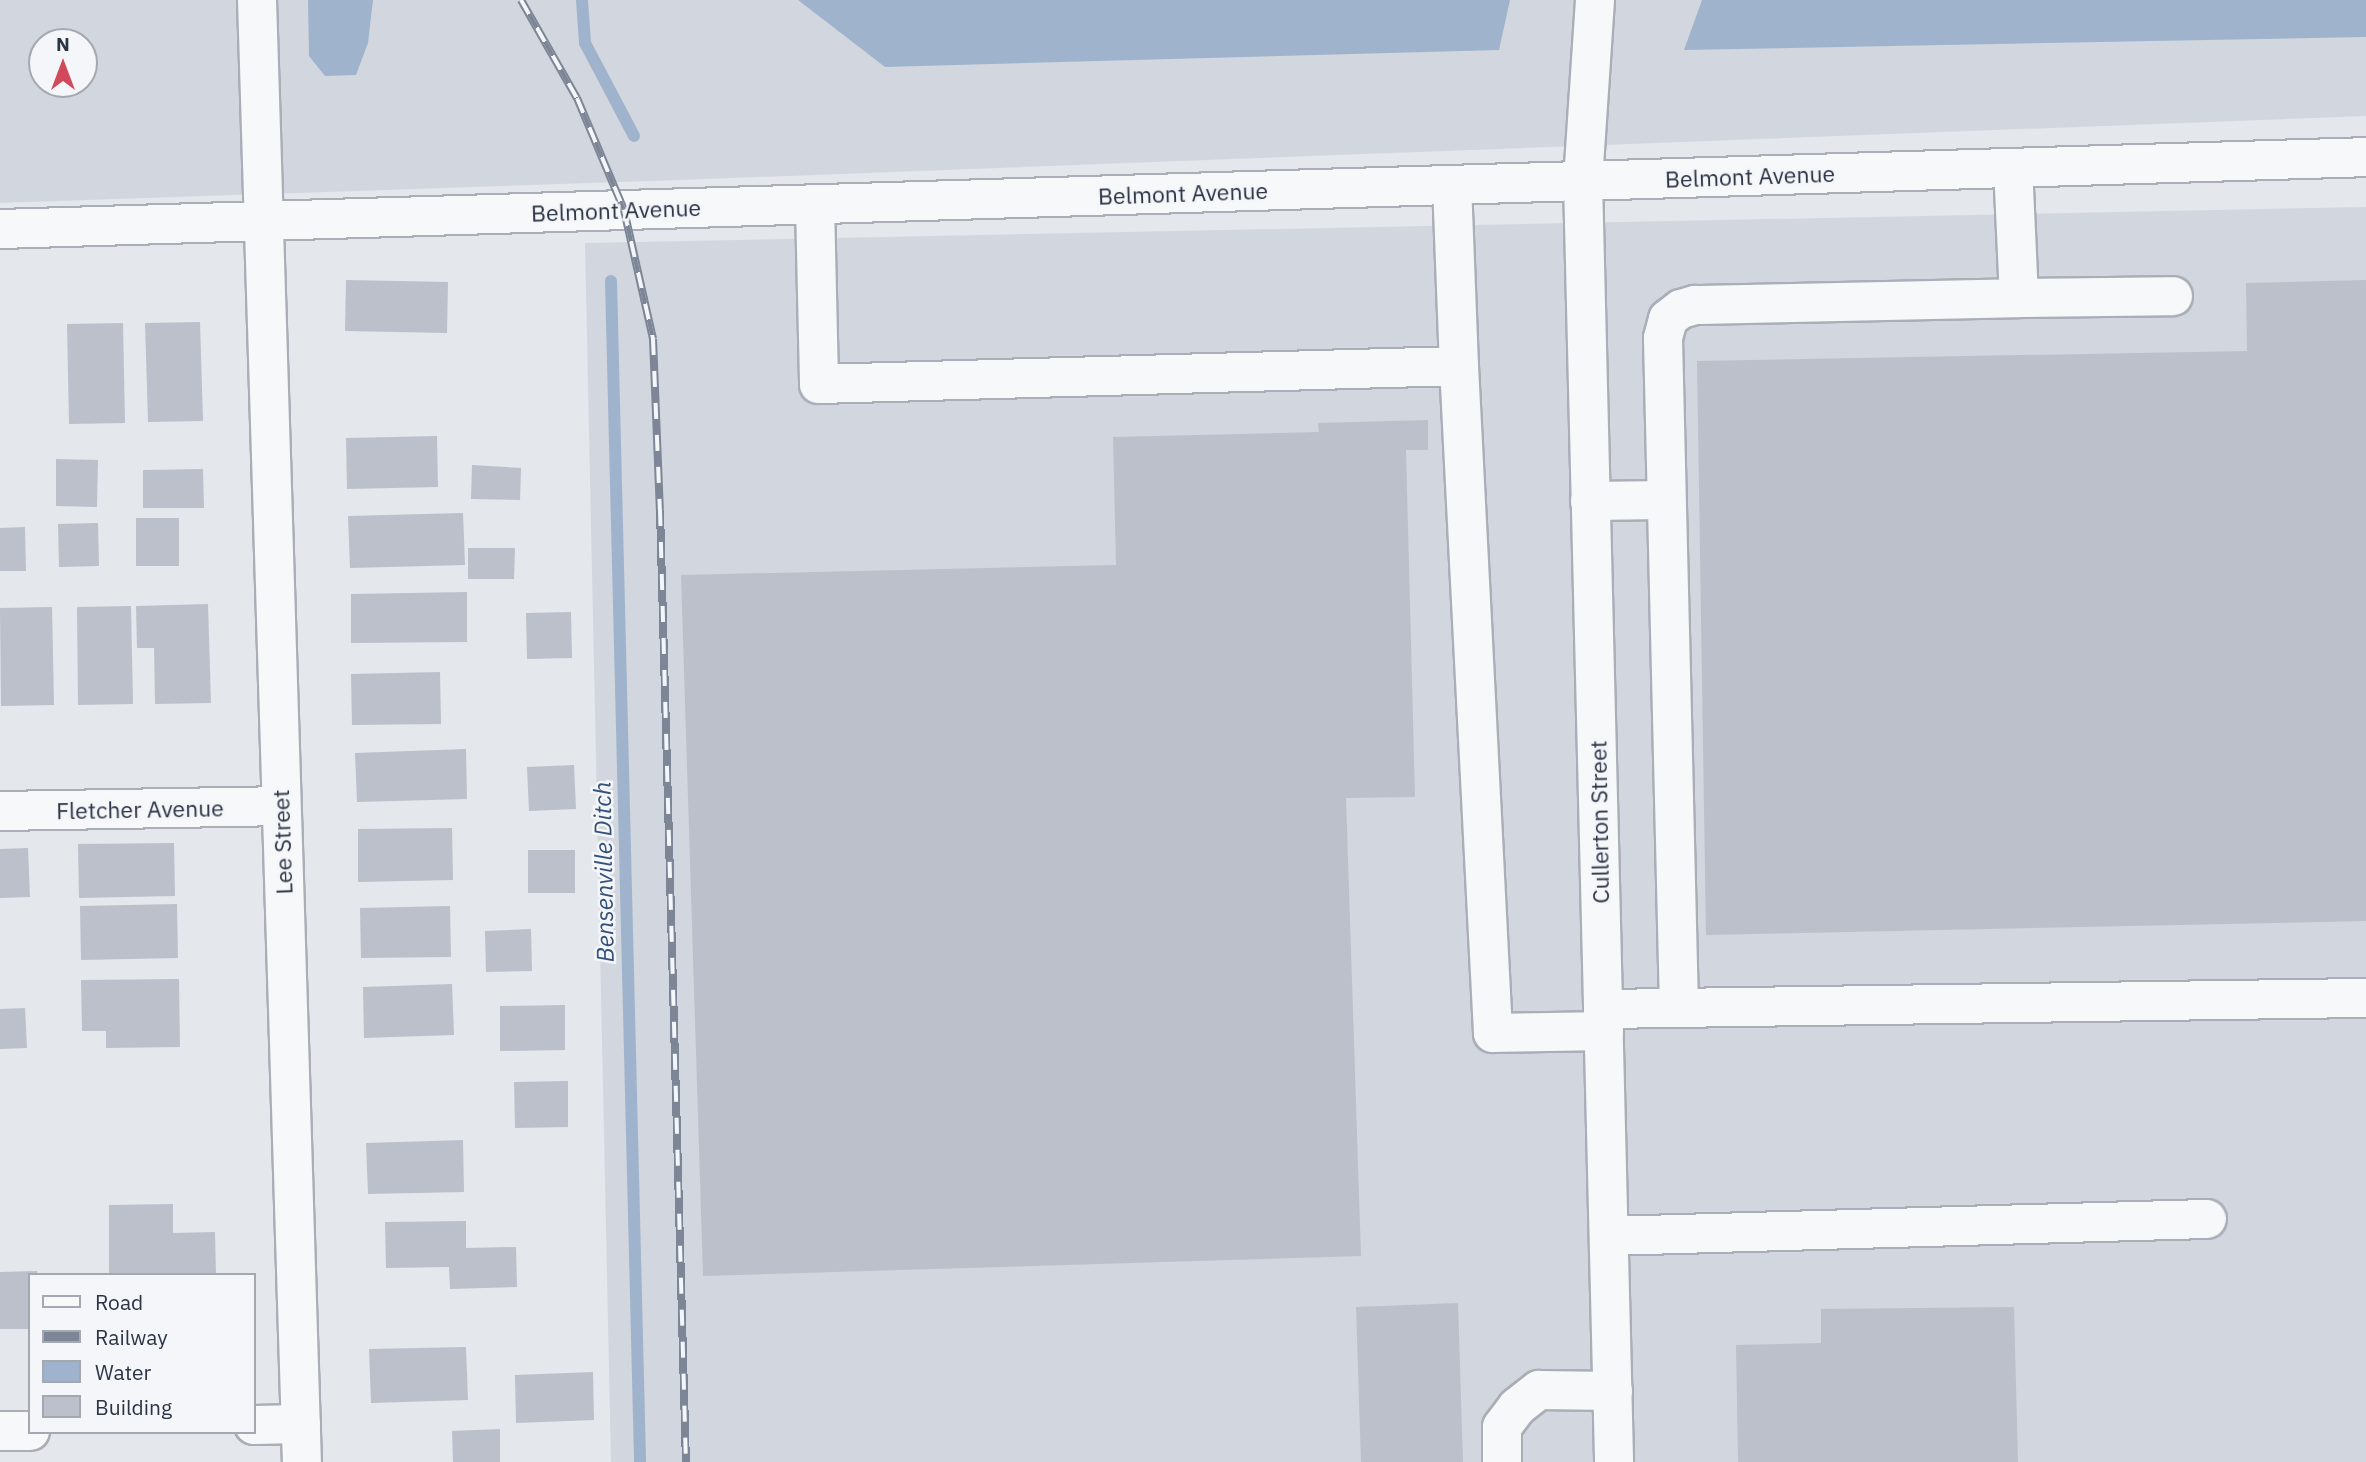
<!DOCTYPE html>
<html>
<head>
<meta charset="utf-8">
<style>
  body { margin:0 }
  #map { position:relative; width:2366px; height:1462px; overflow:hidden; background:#e4e7ec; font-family:"IBM Plex Sans",sans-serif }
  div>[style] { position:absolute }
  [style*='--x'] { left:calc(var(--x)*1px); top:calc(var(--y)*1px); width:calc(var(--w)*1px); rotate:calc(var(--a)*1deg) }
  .built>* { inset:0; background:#d2d6de }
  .water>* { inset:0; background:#9fb4cc }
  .stream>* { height:12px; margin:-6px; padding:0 6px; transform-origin:6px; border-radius:6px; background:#9fb4cc }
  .building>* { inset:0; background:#bbc0ca }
  .roads { filter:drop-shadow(2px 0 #a9aeb7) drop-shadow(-2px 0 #a9aeb7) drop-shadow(0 2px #a9aeb7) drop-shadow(0 -2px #a9aeb7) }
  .minor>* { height:38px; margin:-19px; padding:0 19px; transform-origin:19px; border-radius:19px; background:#f7f8fa }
  .rail>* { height:8px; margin-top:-4px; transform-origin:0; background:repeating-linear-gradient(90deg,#f4f6f9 0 16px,#7d8696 0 32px); box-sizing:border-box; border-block:2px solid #7d8696 }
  span { translate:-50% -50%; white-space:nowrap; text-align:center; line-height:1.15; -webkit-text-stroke:5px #f4f6f9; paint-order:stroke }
  .street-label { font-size:23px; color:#2b3445 }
  .water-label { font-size:24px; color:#34527a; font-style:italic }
  .legend { position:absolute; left:28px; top:1273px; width:228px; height:161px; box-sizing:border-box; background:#f4f6f9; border:2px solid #a4a8b1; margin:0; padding:9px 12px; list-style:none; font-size:21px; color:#2b3445 }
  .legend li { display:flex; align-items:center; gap:14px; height:35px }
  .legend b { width:35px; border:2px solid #a4a8b1 }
  .north { position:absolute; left:28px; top:28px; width:70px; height:70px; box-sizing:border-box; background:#f4f6f9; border:2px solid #a4a8b1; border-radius:50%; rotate:0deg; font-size:19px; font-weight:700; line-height:28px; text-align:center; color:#2b3445 }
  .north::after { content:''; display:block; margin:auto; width:24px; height:32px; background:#d1495b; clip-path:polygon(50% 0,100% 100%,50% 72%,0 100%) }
</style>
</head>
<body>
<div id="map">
  <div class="built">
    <i style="clip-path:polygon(evenodd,0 0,2366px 0,2366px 116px,680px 180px,0 203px,0 0,42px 42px,84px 42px,84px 84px,42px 84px,42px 42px)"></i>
    <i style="clip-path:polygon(2366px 207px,2366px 1462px,611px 1462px,585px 243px)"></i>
  </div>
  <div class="water">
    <i style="clip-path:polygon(308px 0,373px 0,368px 43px,356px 75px,325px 76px,309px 56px)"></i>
    <i style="clip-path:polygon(798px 0,1510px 0,1499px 50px,885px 67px)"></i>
    <i style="clip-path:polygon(1702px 0,2366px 0,2366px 37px,1684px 50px)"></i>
  </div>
  <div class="stream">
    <i style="--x:582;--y:0;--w:43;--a:86"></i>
    <i style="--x:585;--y:43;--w:105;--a:62.2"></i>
    <i style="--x:611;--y:281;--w:1181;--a:88.59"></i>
  </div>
  <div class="building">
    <i style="clip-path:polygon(346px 280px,448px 282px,447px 333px,345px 331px)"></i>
    <i style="clip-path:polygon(2366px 280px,2366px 921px,1706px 935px,1697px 361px,2247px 351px,2246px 283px)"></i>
    <i style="clip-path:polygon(200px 322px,203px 421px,148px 422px,145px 323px)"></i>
    <i style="clip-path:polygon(123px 323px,125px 423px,69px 424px,67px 324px)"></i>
    <i style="clip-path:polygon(1428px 420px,1428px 450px,1406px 450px,1415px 797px,1346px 798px,1361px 1256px,703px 1276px,681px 575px,1116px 565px,1113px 437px,1319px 432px,1318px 423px)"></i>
    <i style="clip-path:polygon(437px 436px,438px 487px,347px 489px,346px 438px)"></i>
    <i style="clip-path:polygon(56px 459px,98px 460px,97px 507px,56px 506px)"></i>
    <i style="clip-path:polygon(472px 465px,521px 468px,520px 500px,471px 499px)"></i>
    <i style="clip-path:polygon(203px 469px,204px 508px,143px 508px,143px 470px)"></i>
    <i style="clip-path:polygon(463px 513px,465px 565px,350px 568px,348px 516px)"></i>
    <i style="clip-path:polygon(136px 518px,179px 518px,179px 566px,136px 566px)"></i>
    <i style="clip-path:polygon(98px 523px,99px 566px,59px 567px,58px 524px)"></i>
    <i style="clip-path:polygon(25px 527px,26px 571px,0 571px,0 528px)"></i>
    <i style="clip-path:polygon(468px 548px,515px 548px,514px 579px,468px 579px)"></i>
    <i style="clip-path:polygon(467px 592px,467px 642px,351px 643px,351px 594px)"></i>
    <i style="clip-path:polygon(208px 604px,211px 703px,155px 704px,154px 648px,137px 648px,136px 606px)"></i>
    <i style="clip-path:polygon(131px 606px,133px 704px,78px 705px,77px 607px)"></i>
    <i style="clip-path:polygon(52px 607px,54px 705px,1px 706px,0 608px)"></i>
    <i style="clip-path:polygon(571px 612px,572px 658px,527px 659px,526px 613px)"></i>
    <i style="clip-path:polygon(440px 672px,441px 724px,352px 725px,351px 674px)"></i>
    <i style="clip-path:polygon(466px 749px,467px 799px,357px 802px,355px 753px)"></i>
    <i style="clip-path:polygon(574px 765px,576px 809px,529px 811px,527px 767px)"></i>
    <i style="clip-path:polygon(452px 828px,453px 880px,358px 882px,358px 829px)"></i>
    <i style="clip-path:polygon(174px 843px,175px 896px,79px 898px,78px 844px)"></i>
    <i style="clip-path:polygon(28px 848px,30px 897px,0 898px,0 849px)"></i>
    <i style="clip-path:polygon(528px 850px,575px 850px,575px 893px,528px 893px)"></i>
    <i style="clip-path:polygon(177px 904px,178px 958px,81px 960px,80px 906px)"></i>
    <i style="clip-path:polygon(450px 906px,451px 957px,361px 958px,360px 908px)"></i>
    <i style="clip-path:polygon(531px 929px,532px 971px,486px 972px,485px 931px)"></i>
    <i style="clip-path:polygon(179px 979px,180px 1047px,106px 1048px,106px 1031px,82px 1031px,81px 980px)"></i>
    <i style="clip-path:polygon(452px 984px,454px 1035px,364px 1038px,363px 987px)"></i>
    <i style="clip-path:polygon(565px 1005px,565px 1050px,500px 1051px,500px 1006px)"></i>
    <i style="clip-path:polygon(25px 1008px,27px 1048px,0 1049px,0 1009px)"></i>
    <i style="clip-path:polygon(568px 1081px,568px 1127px,515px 1128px,514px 1082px)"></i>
    <i style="clip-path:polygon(463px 1140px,464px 1192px,368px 1194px,366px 1143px)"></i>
    <i style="clip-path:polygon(173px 1204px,173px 1233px,215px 1232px,216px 1275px,109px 1275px,109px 1205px)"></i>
    <i style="clip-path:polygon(466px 1221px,466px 1248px,516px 1247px,517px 1287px,450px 1289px,449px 1267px,386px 1268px,385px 1222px)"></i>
    <i style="clip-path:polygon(37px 1271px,37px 1275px,30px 1275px,30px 1329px,0 1329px,0 1272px)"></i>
    <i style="clip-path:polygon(1458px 1303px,1463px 1462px,1361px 1462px,1356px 1307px)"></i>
    <i style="clip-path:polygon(2014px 1307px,2018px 1462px,1738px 1462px,1736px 1345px,1821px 1343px,1821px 1309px)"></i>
    <i style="clip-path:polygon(466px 1347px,468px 1400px,371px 1403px,369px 1349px)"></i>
    <i style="clip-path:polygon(593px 1372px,594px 1420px,516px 1423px,515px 1375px)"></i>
    <i style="clip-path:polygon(500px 1429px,500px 1462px,453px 1462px,452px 1431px)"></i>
  </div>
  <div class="roads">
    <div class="minor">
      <i style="--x:257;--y:0;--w:1463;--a:88.24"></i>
      <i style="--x:1595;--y:0;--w:181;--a:93.8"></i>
      <i style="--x:1583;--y:181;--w:1281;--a:88.61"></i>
      <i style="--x:815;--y:205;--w:179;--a:88.7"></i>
      <i style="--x:819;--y:384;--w:640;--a:-1.61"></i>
      <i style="--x:1459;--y:366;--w:181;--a:-92.2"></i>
      <i style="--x:0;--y:229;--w:2367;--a:-1.74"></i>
      <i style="--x:2019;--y:298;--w:154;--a:-0.7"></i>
      <i style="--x:1459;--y:366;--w:668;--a:87.08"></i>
      <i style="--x:1493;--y:1033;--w:111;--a:-1"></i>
      <i style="--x:1590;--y:501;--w:76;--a:-0.8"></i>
      <i style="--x:0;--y:811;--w:281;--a:-1"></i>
      <i style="--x:1679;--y:1008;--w:670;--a:-91.37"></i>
      <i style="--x:1663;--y:338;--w:20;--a:-75"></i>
      <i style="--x:1668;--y:319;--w:16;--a:-38"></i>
      <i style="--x:1681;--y:309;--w:15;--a:-16"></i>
      <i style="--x:1695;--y:305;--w:324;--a:-1.2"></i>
      <i style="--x:2019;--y:298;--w:130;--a:-92.6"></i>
      <i style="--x:1603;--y:1009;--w:763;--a:-0.83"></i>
      <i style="--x:1609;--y:1236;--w:598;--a:-1.63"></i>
      <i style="--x:254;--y:1425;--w:47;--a:-1.2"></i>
      <i style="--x:0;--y:1431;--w:30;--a:0"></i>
      <i style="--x:1502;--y:1462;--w:35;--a:-90"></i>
      <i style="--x:1502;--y:1427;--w:25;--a:-53"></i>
      <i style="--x:1517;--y:1407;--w:28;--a:-38"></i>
      <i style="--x:1539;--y:1390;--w:74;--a:0.8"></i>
    </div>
  </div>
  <div class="rail">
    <i style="--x:521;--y:0;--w:113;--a:60.3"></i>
    <i style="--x:577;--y:98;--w:121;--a:67.2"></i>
    <i style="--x:624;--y:210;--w:132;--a:77.3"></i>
    <i style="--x:653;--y:339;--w:171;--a:87.7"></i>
    <i style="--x:660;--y:510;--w:952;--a:88.44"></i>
  </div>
  <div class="street-label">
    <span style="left:1750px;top:176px;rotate:-2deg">Belmont Avenue</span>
    <span style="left:1183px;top:193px;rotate:-2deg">Belmont Avenue</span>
    <span style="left:616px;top:210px;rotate:-2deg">Belmont Avenue</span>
    <span style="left:140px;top:809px;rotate:-1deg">Fletcher Avenue</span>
    <span style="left:1599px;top:822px;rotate:-91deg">Cullerton Street</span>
    <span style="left:282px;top:842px;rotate:-92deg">Lee Street</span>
  </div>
  <div class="water-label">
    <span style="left:604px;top:872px;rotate:-91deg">Bensenville Ditch</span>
  </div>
  <ul class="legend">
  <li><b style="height:9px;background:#f7f8fa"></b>Road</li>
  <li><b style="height:9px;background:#7d8696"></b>Railway</li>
  <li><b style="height:19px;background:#9fb4cc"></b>Water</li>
  <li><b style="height:19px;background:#bbc0ca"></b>Building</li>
  </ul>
  <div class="north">N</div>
</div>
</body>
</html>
